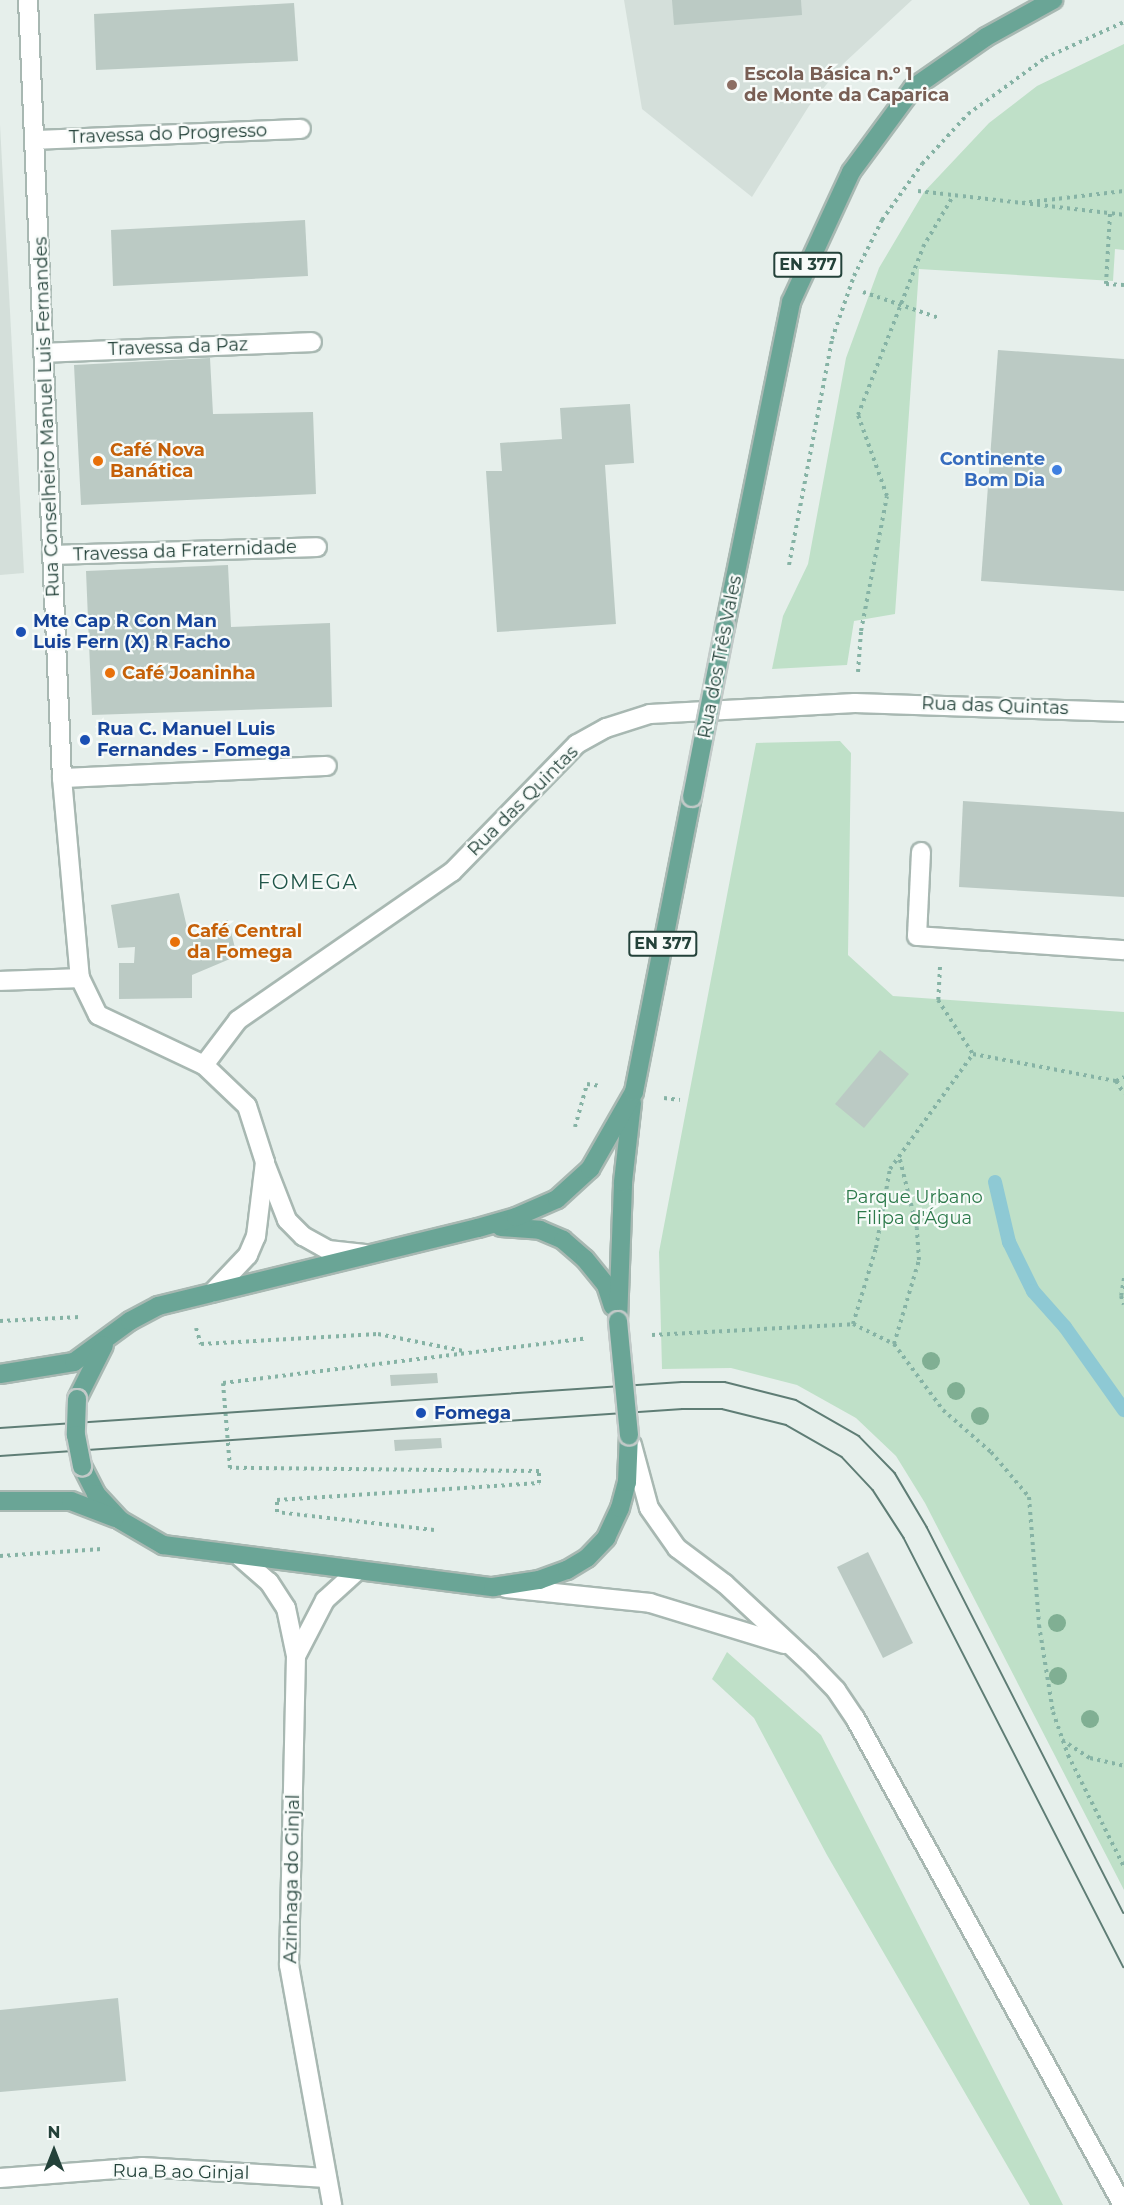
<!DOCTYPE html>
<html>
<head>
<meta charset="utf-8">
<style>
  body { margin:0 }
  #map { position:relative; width:1124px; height:2205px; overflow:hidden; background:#e6efeb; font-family:Montserrat,sans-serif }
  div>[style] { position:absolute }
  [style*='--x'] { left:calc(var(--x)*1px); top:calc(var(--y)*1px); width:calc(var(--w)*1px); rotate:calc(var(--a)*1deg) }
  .built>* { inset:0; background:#d4dfda }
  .green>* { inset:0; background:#bfe0c8 }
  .stream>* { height:14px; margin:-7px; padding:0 7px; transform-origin:7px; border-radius:7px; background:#8ec9d4 }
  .building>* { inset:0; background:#bbcac4 }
  .path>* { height:4px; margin-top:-2px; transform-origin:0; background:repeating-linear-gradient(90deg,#86b3a5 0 3px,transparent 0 7.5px) }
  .roads { filter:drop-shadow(2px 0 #a8b8b2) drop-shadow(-2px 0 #a8b8b2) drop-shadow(0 2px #a8b8b2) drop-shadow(0 -2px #a8b8b2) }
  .street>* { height:18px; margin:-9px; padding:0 9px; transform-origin:9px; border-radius:9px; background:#fff }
  .secondary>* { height:18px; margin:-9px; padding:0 9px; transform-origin:9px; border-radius:9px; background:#fff }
  .primary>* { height:18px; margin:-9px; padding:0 9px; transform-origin:9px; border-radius:9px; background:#6aa596 }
  .tram>* { height:1.5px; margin:-0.75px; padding:0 0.75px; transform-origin:0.75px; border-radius:0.75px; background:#5f7d75 }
  .bridges { filter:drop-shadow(2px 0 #c2cac8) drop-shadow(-2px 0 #c2cac8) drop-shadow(0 2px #c2cac8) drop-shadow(0 -2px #c2cac8) }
  .primary-bridge>* { height:18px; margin:-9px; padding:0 9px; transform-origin:9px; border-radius:9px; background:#6aa596 }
  .trees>* { width:18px; height:18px; margin:-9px; border-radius:50%; background:#80af93 }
  .dots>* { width:16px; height:16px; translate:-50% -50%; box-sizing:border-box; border:3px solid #f7fbf9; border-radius:50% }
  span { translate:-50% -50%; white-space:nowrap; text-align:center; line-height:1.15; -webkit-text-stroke:4.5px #f7fbf9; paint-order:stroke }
  .shield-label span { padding:2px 4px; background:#f7fbf9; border:2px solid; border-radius:4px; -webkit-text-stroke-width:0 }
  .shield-label { font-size:16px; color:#24423a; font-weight:700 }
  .education-label { font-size:18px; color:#785e54; font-weight:700 }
  .left { translate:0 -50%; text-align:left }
  .street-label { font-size:18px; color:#24423a }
  .food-label { font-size:18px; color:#c56008; font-weight:700 }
  .shop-label { font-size:18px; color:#366cbe; font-weight:700 }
  .right { translate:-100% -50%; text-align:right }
  .transit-label { font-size:18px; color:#164399; font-weight:700 }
  .park-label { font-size:18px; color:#2d7a4b }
  .neighbourhood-label { font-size:20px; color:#1f5548; letter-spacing:1.5px }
  .north { position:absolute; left:24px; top:2121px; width:60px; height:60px; -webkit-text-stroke:4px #f7fbf9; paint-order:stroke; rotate:0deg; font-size:16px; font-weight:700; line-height:24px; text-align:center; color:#24423a }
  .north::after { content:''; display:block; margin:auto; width:21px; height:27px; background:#24423a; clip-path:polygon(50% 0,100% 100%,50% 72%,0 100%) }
</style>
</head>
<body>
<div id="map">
  <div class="built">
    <i style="clip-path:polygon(624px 0,912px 0,843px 64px,809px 106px,752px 197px,642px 109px)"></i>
    <i style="clip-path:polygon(0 125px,24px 573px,0 575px)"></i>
  </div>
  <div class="green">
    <i style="clip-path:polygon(1124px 44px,1124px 250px,1115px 249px,1113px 281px,919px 269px,895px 614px,854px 621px,847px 665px,772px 669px,783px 616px,808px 564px,846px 358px,879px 268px,924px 192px,989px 123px,1037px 86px)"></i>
    <i style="clip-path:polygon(840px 741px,851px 753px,848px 955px,893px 996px,1124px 1012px,1124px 1890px,925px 1503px,896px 1456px,856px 1418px,797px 1385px,731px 1368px,662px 1369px,659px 1252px,756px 743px)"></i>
    <i style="clip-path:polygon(727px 1652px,821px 1735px,1063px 2205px,1030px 2205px,827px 1855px,754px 1718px,712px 1679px)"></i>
  </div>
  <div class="stream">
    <i style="--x:995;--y:1182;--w:62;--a:76.9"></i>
    <i style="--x:1009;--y:1242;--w:55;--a:63.9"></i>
    <i style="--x:1033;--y:1291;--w:48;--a:48.4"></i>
    <i style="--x:1065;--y:1327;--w:102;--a:54.6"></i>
  </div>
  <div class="building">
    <i style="clip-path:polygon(672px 0,801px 0,802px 15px,674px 25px)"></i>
    <i style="clip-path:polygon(294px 3px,298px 61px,96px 70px,94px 14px)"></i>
    <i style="clip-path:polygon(305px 220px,308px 276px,113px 286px,111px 230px)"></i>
    <i style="clip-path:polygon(998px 350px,1124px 359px,1124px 591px,981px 581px)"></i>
    <i style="clip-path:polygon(210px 358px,213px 414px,313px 412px,316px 494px,81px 505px,74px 365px)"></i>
    <i style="clip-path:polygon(630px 404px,634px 463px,605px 465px,616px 624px,497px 632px,486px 471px,502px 471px,500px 443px,562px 439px,560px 408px)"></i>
    <i style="clip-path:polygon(228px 565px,231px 627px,330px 623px,332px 707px,92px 715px,86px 571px)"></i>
    <i style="clip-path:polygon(963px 801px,1124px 812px,1124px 897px,959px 887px)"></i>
    <i style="clip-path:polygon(179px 893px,189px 936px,228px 920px,237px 956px,192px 975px,192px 998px,119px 999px,119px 963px,134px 963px,135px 947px,118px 948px,111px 905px)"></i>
    <i style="clip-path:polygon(880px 1050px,909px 1074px,864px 1128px,835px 1104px)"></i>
    <i style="clip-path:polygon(437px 1373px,438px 1383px,391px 1386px,390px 1375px)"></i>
    <i style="clip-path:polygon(441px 1438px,442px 1448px,395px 1451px,394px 1440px)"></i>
    <i style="clip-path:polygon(868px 1552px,913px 1643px,883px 1658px,837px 1567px)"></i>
    <i style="clip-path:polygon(118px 1998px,126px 2081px,0 2092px,0 2010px)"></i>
  </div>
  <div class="path">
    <i style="--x:918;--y:191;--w:207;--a:6.6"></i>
    <i style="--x:1022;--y:203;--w:103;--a:-6.7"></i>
    <i style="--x:1110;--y:214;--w:70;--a:93.3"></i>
    <i style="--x:1106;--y:284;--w:18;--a:3"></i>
    <i style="--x:863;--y:292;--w:80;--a:18.9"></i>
    <i style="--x:789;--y:565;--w:230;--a:-79.2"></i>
    <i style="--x:832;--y:339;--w:67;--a:-70.8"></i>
    <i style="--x:854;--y:276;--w:63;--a:-63.4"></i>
    <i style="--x:882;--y:220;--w:69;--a:-54.5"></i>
    <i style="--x:922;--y:164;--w:68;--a:-47.4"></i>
    <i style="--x:968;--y:114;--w:95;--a:-36"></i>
    <i style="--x:1045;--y:58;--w:87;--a:-24.5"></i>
    <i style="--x:858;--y:672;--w:41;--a:-85.8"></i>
    <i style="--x:861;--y:631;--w:137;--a:-79.1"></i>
    <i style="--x:887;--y:496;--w:86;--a:-109.7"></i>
    <i style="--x:858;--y:415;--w:180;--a:-68.8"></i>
    <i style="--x:923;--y:247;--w:59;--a:-59.5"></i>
    <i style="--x:940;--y:967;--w:33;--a:93"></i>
    <i style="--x:938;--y:1000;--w:64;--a:57.1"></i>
    <i style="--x:973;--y:1054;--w:146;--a:10.7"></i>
    <i style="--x:1116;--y:1081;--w:9;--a:-27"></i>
    <i style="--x:1116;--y:1081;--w:15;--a:58"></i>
    <i style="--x:664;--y:1098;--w:16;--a:7"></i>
    <i style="--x:575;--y:1127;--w:45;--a:-74.4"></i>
    <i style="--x:587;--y:1084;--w:14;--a:8"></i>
    <i style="--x:1124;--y:1278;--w:18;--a:99"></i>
    <i style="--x:1121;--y:1296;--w:9;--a:72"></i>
    <i style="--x:0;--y:1321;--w:80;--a:-2.9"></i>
    <i style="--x:853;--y:1324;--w:79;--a:-73.2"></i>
    <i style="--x:876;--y:1248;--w:80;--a:-80"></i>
    <i style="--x:890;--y:1169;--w:142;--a:-54.2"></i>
    <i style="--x:196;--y:1328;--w:17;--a:73"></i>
    <i style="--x:201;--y:1344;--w:177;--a:-3.2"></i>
    <i style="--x:378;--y:1334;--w:87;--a:11.3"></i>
    <i style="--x:652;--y:1335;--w:201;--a:-3.1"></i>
    <i style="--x:853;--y:1324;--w:46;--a:26"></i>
    <i style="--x:894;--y:1344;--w:82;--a:53.4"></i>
    <i style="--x:943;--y:1410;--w:64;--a:41.2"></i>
    <i style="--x:991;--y:1452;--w:59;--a:49.8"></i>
    <i style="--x:1029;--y:1497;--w:128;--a:85.5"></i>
    <i style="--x:1039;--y:1625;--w:88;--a:80.9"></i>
    <i style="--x:1053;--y:1712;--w:46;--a:70.8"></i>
    <i style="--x:1068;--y:1755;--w:125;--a:63.4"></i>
    <i style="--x:894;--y:1344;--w:88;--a:-73.4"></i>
    <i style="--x:919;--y:1260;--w:32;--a:-94"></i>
    <i style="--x:917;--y:1228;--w:74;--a:-104"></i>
    <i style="--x:434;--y:1530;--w:158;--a:-173.5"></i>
    <i style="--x:277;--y:1512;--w:12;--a:-90"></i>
    <i style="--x:277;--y:1500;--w:263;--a:-3.7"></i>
    <i style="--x:539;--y:1483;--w:12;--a:-90"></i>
    <i style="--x:539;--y:1471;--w:309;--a:-179.4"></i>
    <i style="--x:230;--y:1468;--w:85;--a:-94.7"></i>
    <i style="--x:223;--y:1383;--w:367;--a:-7"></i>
    <i style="--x:0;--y:1556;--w:102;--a:-3.9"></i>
    <i style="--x:1062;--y:1740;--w:33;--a:33"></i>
    <i style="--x:1090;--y:1758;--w:35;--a:13"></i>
  </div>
  <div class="roads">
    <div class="street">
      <i style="--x:28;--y:0;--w:779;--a:87.5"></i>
      <i style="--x:62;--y:778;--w:201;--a:84.9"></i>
      <i style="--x:80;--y:978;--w:41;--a:64.1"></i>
      <i style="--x:98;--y:1015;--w:117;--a:25.3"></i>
      <i style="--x:204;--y:1065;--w:59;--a:43.6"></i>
      <i style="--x:247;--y:1106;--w:59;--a:72.2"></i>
      <i style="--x:265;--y:1162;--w:75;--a:96.9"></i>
      <i style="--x:256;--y:1236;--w:21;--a:113"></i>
      <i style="--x:248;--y:1255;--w:52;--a:133.5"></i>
      <i style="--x:35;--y:140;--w:266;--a:-2.4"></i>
      <i style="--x:43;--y:353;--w:269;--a:-2.3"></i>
      <i style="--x:52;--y:555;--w:265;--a:-1.7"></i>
      <i style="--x:62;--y:778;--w:265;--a:-2.6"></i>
      <i style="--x:921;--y:852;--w:84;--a:92.7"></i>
      <i style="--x:917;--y:936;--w:207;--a:3.9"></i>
      <i style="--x:0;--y:981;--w:80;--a:-2.1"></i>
      <i style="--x:204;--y:1065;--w:56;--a:-52.9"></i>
      <i style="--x:238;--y:1020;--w:260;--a:-34.7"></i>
      <i style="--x:452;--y:872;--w:179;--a:-45.7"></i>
      <i style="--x:577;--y:744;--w:33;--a:-29"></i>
      <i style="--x:606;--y:728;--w:46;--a:-17.7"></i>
      <i style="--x:650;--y:714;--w:205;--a:-3.1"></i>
      <i style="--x:855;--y:703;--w:269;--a:1.9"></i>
      <i style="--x:266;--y:1166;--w:58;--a:68.7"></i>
      <i style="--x:287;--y:1220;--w:23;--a:45"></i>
      <i style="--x:303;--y:1236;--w:29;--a:29"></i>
      <i style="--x:328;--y:1250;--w:37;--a:6"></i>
      <i style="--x:240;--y:1557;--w:38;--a:41"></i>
      <i style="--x:269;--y:1582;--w:31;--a:57"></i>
      <i style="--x:286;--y:1608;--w:49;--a:78.2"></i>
      <i style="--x:296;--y:1656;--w:309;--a:91.3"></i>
      <i style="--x:289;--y:1965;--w:244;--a:79.8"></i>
      <i style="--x:296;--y:1656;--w:63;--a:-62.6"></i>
      <i style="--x:325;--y:1600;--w:43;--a:-42.2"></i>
      <i style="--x:0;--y:2178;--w:142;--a:-4.4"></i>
      <i style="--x:142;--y:2167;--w:185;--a:3.4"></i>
    </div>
    <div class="secondary">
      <i style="--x:632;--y:1445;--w:65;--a:74.9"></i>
      <i style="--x:649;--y:1508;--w:49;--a:55"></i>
      <i style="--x:677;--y:1548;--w:60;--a:36.9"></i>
      <i style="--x:725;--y:1584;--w:115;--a:42.9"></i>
      <i style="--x:809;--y:1662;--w:39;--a:46"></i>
      <i style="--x:836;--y:1690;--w:34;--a:56"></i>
      <i style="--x:855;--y:1718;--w:556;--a:61.18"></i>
      <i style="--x:506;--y:1588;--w:145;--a:5.9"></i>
      <i style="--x:650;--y:1603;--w:140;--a:17"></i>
    </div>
    <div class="primary">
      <i style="--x:725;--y:627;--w:332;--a:-78.5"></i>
      <i style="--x:791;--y:302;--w:143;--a:-65.2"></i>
      <i style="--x:851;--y:172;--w:104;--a:-53.6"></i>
      <i style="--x:913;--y:88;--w:89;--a:-34.9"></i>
      <i style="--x:986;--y:37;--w:77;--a:-28.9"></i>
      <i style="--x:501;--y:1227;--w:39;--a:4"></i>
      <i style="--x:540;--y:1230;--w:25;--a:23"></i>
      <i style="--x:563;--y:1240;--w:29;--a:41"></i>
      <i style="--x:585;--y:1259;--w:33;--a:51"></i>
      <i style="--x:606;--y:1285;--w:22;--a:72"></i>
      <i style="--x:618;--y:1321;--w:139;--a:-87.9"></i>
      <i style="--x:623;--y:1182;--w:80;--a:-83.5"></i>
      <i style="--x:0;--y:1374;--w:75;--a:-9.2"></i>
      <i style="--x:74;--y:1362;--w:69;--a:-36.2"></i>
      <i style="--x:130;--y:1321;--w:32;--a:-28"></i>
      <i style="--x:158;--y:1306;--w:329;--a:-13.7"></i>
      <i style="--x:478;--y:1228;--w:40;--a:-16"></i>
      <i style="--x:516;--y:1217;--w:45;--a:-23.7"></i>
      <i style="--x:557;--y:1199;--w:45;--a:-42.3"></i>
      <i style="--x:590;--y:1169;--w:89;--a:-60.3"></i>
      <i style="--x:634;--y:1092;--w:301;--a:-78.9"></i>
      <i style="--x:77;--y:1399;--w:60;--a:-63.4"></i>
      <i style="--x:82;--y:1466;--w:31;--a:63"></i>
      <i style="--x:96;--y:1494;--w:35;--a:47"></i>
      <i style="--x:120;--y:1520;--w:50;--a:30.2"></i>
      <i style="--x:163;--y:1545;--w:333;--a:7.3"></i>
      <i style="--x:493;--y:1587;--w:47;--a:-8.7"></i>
      <i style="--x:539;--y:1580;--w:30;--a:-20"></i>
      <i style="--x:567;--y:1570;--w:23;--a:-31"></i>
      <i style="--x:587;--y:1558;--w:28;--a:-46"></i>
      <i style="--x:606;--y:1538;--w:33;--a:-65"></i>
      <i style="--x:620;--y:1508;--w:27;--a:-75"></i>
      <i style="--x:627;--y:1482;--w:47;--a:-87.6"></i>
      <i style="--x:0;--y:1501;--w:71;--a:0"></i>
      <i style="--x:71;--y:1501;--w:47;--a:21.1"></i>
    </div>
  </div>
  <div class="tram">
    <i style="--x:0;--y:1428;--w:683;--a:-3.86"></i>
    <i style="--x:681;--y:1382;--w:44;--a:0"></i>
    <i style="--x:725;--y:1382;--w:73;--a:14.2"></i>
    <i style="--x:796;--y:1400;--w:73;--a:29.7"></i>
    <i style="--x:859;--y:1436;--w:52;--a:45.8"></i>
    <i style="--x:895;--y:1473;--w:63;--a:59.3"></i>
    <i style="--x:927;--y:1527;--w:433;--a:63"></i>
    <i style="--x:0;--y:1456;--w:684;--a:-3.94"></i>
    <i style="--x:682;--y:1409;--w:40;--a:0"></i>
    <i style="--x:722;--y:1409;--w:66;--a:14"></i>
    <i style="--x:786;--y:1425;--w:64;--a:29.7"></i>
    <i style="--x:842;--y:1457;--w:45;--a:46.8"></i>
    <i style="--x:873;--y:1490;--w:57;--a:57.1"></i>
    <i style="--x:904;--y:1538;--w:482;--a:62.9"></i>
  </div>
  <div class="bridges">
    <div class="primary-bridge">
      <i style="--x:692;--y:797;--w:173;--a:-79"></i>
      <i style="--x:618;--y:1321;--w:115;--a:84.5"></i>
      <i style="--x:77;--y:1399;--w:36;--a:92"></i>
      <i style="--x:76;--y:1435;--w:32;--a:79"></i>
    </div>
  </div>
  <div class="trees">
    <i style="left:931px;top:1361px"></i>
    <i style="left:956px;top:1391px"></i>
    <i style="left:980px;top:1416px"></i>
    <i style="left:1057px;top:1623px"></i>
    <i style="left:1058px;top:1676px"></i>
    <i style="left:1090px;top:1719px"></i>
  </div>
  <div class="dots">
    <i style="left:732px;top:85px;background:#8d6e63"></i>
    <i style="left:98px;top:461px;background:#e8710a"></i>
    <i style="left:1057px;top:470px;background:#3f7fe0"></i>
    <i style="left:21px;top:632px;background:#1a4fb4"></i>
    <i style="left:110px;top:673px;background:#e8710a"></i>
    <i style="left:85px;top:740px;background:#1a4fb4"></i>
    <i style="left:175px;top:942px;background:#e8710a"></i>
    <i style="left:421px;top:1413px;background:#1a4fb4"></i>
  </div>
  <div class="shield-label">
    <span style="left:808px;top:265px">EN 377</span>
    <span style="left:663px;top:944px">EN 377</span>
  </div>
  <div class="education-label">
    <span class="left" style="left:744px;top:85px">Escola Básica n.º 1<br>de Monte da Caparica</span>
  </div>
  <div class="street-label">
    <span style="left:168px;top:134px;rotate:-2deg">Travessa do Progresso</span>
    <span style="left:178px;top:347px;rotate:-2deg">Travessa da Paz</span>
    <span style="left:47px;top:417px;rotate:-92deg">Rua Conselheiro Manuel Luis Fernandes</span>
    <span style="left:185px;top:551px;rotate:-2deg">Travessa da Fraternidade</span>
    <span style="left:720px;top:657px;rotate:-79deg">Rua dos Três Vales</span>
    <span style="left:995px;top:706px;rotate:2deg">Rua das Quintas</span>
    <span style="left:523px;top:801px;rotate:-45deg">Rua das Quintas</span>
    <span style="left:292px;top:1879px;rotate:-89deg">Azinhaga do Ginjal</span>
    <span style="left:181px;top:2172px;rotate:1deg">Rua B ao Ginjal</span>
  </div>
  <div class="food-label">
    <span class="left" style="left:110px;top:461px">Café Nova<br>Banática</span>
    <span class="left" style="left:122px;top:673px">Café Joaninha</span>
    <span class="left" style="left:187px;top:942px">Café Central<br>da Fomega</span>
  </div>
  <div class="shop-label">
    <span class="right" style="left:1045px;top:470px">Continente<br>Bom Dia</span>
  </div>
  <div class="transit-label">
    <span class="left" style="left:33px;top:632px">Mte Cap R Con Man<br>Luis Fern (X) R Facho</span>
    <span class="left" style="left:97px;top:740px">Rua C. Manuel Luis<br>Fernandes - Fomega</span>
    <span class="left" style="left:434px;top:1413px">Fomega</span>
  </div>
  <div class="park-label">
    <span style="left:914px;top:1208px">Parque Urbano<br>Filipa d'Água</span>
  </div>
  <div class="neighbourhood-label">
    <span style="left:308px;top:882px">FOMEGA</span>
  </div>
  <div class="north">N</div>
</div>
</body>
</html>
